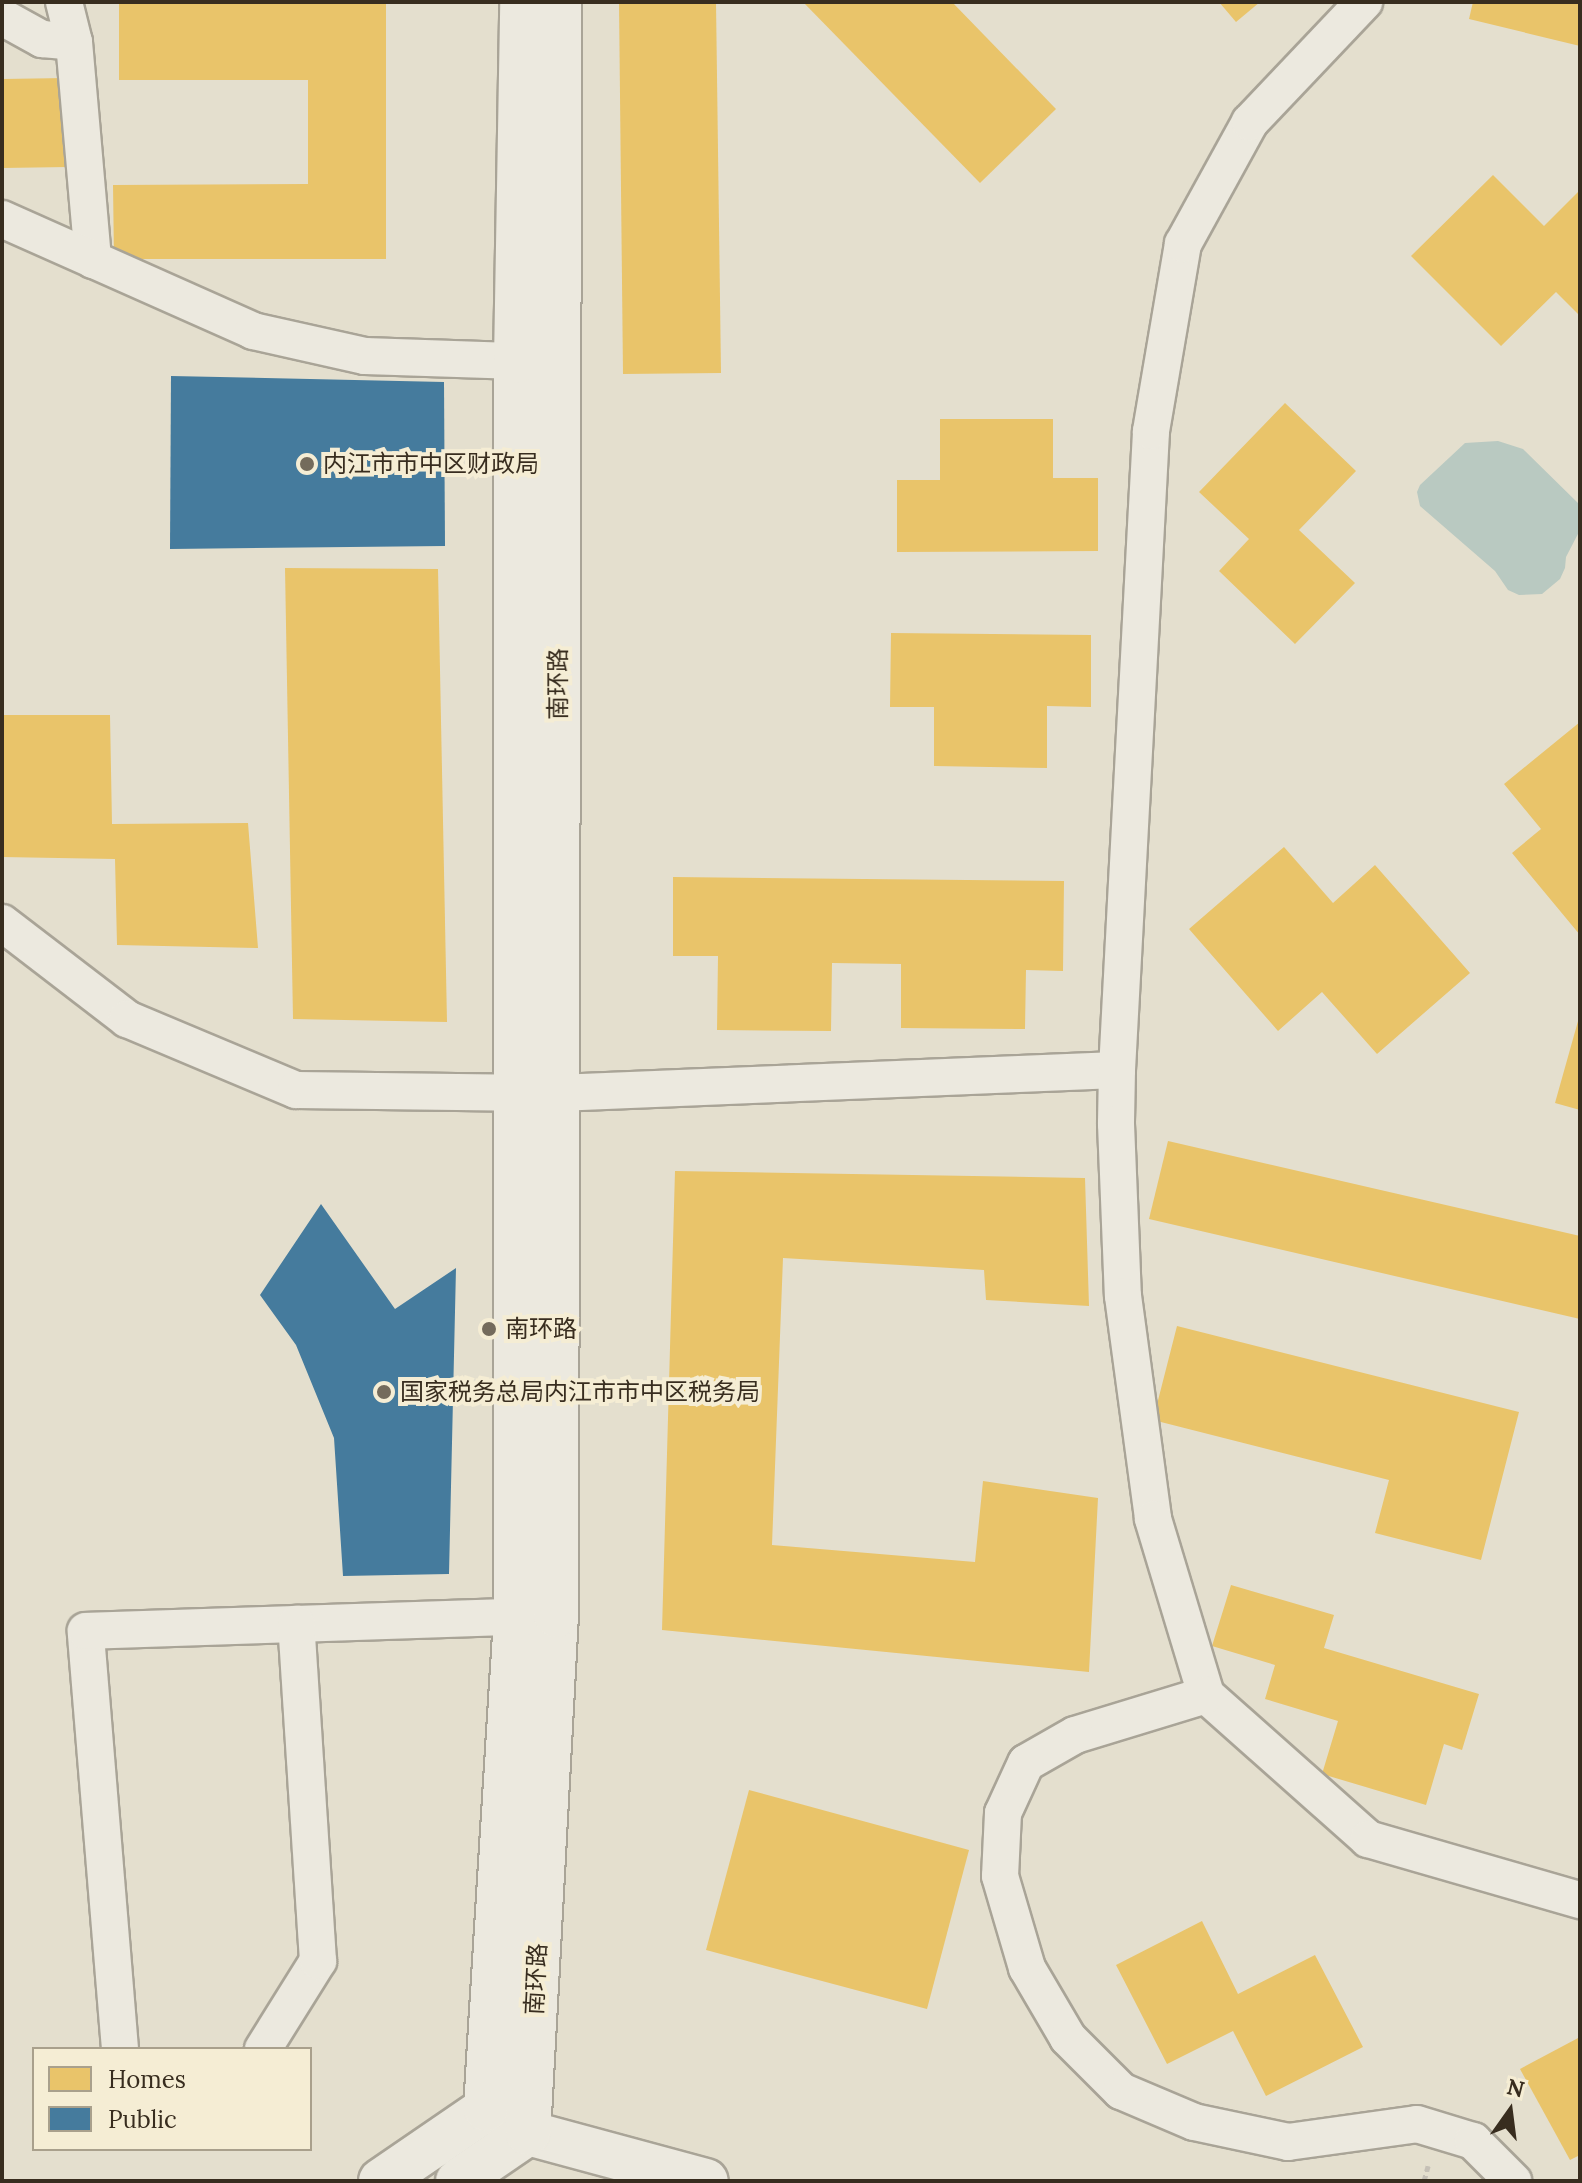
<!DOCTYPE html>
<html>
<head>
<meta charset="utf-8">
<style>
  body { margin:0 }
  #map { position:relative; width:1582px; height:2183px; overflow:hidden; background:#e4dfce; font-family:Lora,"Noto Sans SC",serif }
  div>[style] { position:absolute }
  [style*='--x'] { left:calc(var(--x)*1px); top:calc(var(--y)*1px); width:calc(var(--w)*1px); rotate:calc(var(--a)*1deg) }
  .water>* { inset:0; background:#b9c9c1 }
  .homes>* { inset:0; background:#e9c46a }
  .public>* { inset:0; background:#457b9d }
  .path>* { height:5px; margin-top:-2.5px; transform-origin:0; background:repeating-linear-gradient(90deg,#c5c0b6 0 6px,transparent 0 10px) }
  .roads { filter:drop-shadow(2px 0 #a9a497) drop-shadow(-2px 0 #a9a497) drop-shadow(0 2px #a9a497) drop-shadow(0 -2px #a9a497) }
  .minor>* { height:36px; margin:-18px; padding:0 18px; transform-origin:18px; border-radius:18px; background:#ece9df }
  .tertiary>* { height:44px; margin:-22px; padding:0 22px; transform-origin:22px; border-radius:22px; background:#ece9df }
  .secondary>* { height:44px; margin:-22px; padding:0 22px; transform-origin:22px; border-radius:22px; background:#ece9df }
  .dots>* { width:22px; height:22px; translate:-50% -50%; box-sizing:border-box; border:4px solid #f5edd4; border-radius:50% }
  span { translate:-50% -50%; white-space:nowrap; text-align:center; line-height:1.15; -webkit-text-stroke:8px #f5edd4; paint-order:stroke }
  .poi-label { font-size:24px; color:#382d1f }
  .left { translate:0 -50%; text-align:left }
  .street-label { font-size:24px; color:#382d1f }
  .frame { position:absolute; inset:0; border:4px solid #382d1f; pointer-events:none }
  .legend { position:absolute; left:32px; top:2047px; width:280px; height:104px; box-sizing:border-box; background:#f5edd4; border:2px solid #a9a08c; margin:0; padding:10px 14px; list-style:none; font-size:24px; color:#382d1f }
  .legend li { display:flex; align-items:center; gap:16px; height:40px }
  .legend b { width:40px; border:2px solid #a9a08c }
  .north { position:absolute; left:1470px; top:2071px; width:80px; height:80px; -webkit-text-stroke:6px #f5edd4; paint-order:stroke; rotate:14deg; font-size:22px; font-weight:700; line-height:32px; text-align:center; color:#382d1f }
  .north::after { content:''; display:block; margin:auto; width:28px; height:36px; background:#382d1f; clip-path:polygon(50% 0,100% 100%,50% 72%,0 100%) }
</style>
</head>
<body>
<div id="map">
  <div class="water">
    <i style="clip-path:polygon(1498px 441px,1523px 449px,1580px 505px,1580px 530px,1566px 557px,1565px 568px,1560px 579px,1542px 594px,1519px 595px,1508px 590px,1495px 571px,1420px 506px,1417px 492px,1420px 485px,1465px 443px)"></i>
  </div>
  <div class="homes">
    <i style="clip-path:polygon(119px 2px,386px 2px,386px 259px,114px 259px,113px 185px,308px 184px,308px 80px,119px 80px)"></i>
    <i style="clip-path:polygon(619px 2px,716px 2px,721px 373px,623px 374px)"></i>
    <i style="clip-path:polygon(803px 2px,952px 2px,1056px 109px,980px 183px)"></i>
    <i style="clip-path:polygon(1219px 2px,1260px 2px,1236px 22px)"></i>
    <i style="clip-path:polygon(1473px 2px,1580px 2px,1580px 46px,1469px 19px)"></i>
    <i style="clip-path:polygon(66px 78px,68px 167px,2px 168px,2px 79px)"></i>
    <i style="clip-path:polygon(1493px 175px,1544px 226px,1580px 190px,1580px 316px,1556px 292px,1501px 346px,1411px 256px)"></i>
    <i style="clip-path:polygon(1285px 403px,1356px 471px,1299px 530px,1355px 583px,1295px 644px,1219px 571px,1249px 539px,1199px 492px)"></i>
    <i style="clip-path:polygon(940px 419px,1053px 419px,1053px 478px,1098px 478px,1098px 551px,897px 552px,897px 480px,940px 480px)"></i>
    <i style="clip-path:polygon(285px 568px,438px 569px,447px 1022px,293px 1019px)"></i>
    <i style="clip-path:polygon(891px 633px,1091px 635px,1091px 707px,1047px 706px,1047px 768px,934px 766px,934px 707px,890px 707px)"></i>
    <i style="clip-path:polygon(2px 715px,110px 715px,112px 824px,248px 823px,258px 948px,117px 945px,115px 859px,2px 857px)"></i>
    <i style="clip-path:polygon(1580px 722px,1580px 935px,1512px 853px,1541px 829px,1504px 784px)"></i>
    <i style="clip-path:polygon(1284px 847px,1333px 903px,1375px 865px,1470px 973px,1377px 1054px,1322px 992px,1278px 1031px,1189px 929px)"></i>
    <i style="clip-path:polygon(673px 877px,1064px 881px,1063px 971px,1026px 970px,1025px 1029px,901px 1028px,901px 964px,832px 963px,831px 1031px,717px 1030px,718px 956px,673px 956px)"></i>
    <i style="clip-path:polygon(1580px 1014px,1580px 1110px,1555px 1103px)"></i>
    <i style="clip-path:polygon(1168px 1141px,1580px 1236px,1580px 1319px,1149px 1219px)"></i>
    <i style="clip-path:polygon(675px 1171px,1085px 1178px,1089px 1306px,986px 1300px,984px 1270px,783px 1258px,772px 1545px,975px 1562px,983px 1481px,1098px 1498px,1089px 1672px,662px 1630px)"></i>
    <i style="clip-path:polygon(1177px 1326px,1519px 1412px,1481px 1560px,1375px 1533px,1389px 1480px,1153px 1420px)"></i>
    <i style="clip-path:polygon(1231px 1585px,1334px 1615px,1324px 1648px,1479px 1694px,1462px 1750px,1444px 1744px,1426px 1805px,1322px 1774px,1338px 1721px,1265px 1699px,1275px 1665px,1212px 1646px)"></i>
    <i style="clip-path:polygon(749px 1790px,969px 1850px,927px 2009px,706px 1950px)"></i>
    <i style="clip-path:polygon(1202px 1921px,1238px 1994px,1315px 1955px,1363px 2047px,1266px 2096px,1233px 2031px,1167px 2064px,1116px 1965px)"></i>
    <i style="clip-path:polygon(1580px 2037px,1580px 2155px,1570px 2160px,1520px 2069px)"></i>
  </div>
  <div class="public">
    <i style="clip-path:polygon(171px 376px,444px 382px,445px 546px,170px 549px)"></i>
    <i style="clip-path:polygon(321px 1204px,395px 1309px,456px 1268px,449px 1574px,343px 1576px,334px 1438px,296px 1345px,260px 1295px)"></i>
  </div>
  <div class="path">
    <i style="--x:1424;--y:2181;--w:16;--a:-75"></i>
  </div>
  <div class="roads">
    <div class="minor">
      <i style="--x:64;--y:2;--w:41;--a:76"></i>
      <i style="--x:74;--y:42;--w:219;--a:85"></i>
      <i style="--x:2;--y:17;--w:46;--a:28.8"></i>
      <i style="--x:42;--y:39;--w:32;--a:5"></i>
      <i style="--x:2;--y:219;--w:275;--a:24"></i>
      <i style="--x:253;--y:331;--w:115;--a:12.6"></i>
      <i style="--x:365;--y:356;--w:177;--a:1.9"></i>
      <i style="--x:2;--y:923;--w:158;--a:37.5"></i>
      <i style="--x:127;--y:1019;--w:183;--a:22.8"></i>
      <i style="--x:296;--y:1090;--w:261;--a:0.7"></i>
      <i style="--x:557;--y:1093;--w:560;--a:-2.35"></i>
      <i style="--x:1117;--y:1070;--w:54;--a:91.1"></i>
      <i style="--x:1116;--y:1124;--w:172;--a:87.7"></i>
      <i style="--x:1123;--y:1296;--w:225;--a:82.3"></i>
      <i style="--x:1153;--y:1519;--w:184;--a:73.2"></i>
      <i style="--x:1206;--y:1695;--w:217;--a:41.6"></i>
      <i style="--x:1368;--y:1839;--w:221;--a:16.1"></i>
      <i style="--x:1117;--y:1070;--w:640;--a:-86.95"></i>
      <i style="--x:1151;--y:431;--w:190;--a:-80.3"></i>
      <i style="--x:1183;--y:244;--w:139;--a:-61.2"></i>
      <i style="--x:1250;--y:122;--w:166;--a:-46.5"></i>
      <i style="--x:1206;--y:1695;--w:137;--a:163"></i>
      <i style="--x:1075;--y:1735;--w:56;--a:150.3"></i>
      <i style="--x:1026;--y:1763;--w:55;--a:114.7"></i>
      <i style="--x:1003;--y:1813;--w:63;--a:92.7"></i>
      <i style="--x:1000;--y:1876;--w:96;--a:73.6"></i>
      <i style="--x:1027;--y:1968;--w:81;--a:59.6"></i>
      <i style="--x:1068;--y:2038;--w:75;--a:45"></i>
      <i style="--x:1121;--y:2091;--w:79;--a:23"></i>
      <i style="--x:1194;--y:2122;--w:96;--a:12"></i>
      <i style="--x:1288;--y:2142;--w:130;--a:-7.9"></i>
      <i style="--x:1417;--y:2124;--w:59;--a:16.9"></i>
      <i style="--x:1473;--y:2141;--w:57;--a:45"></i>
      <i style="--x:120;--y:2049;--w:419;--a:-94.7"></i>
      <i style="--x:86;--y:1631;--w:456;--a:-1.9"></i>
      <i style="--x:263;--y:2049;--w:104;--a:-58"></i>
      <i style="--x:318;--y:1961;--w:338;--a:-93.7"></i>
    </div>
    <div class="tertiary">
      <i style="--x:496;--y:2114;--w:37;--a:31"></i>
      <i style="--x:528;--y:2133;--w:184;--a:15.1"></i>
    </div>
    <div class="secondary">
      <i style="--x:381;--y:2181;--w:127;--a:-34.4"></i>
      <i style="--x:486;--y:2109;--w:493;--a:-86.5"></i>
      <i style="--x:516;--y:1617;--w:1256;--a:-90"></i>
      <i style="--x:516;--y:361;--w:359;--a:-89"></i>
      <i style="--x:458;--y:2181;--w:85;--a:-34.4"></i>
      <i style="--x:528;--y:2133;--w:519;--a:-86.91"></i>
      <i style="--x:556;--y:1615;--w:1613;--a:-89.89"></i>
    </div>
  </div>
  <div class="dots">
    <i style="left:307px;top:464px;background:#746b5c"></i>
    <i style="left:489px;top:1329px;background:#746b5c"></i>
    <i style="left:384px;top:1392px;background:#746b5c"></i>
  </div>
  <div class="poi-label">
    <span class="left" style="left:323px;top:464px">内江市市中区财政局</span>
    <span class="left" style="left:505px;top:1329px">南环路</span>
    <span class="left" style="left:400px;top:1392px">国家税务总局内江市市中区税务局</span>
  </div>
  <div class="street-label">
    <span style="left:558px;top:684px;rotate:-90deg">南环路</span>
    <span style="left:536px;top:1979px;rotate:-87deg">南环路</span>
  </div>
  <div class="frame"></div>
  <ul class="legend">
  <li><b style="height:22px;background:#e9c46a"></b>Homes</li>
  <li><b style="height:22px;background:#457b9d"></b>Public</li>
  </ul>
  <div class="north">N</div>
</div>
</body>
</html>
